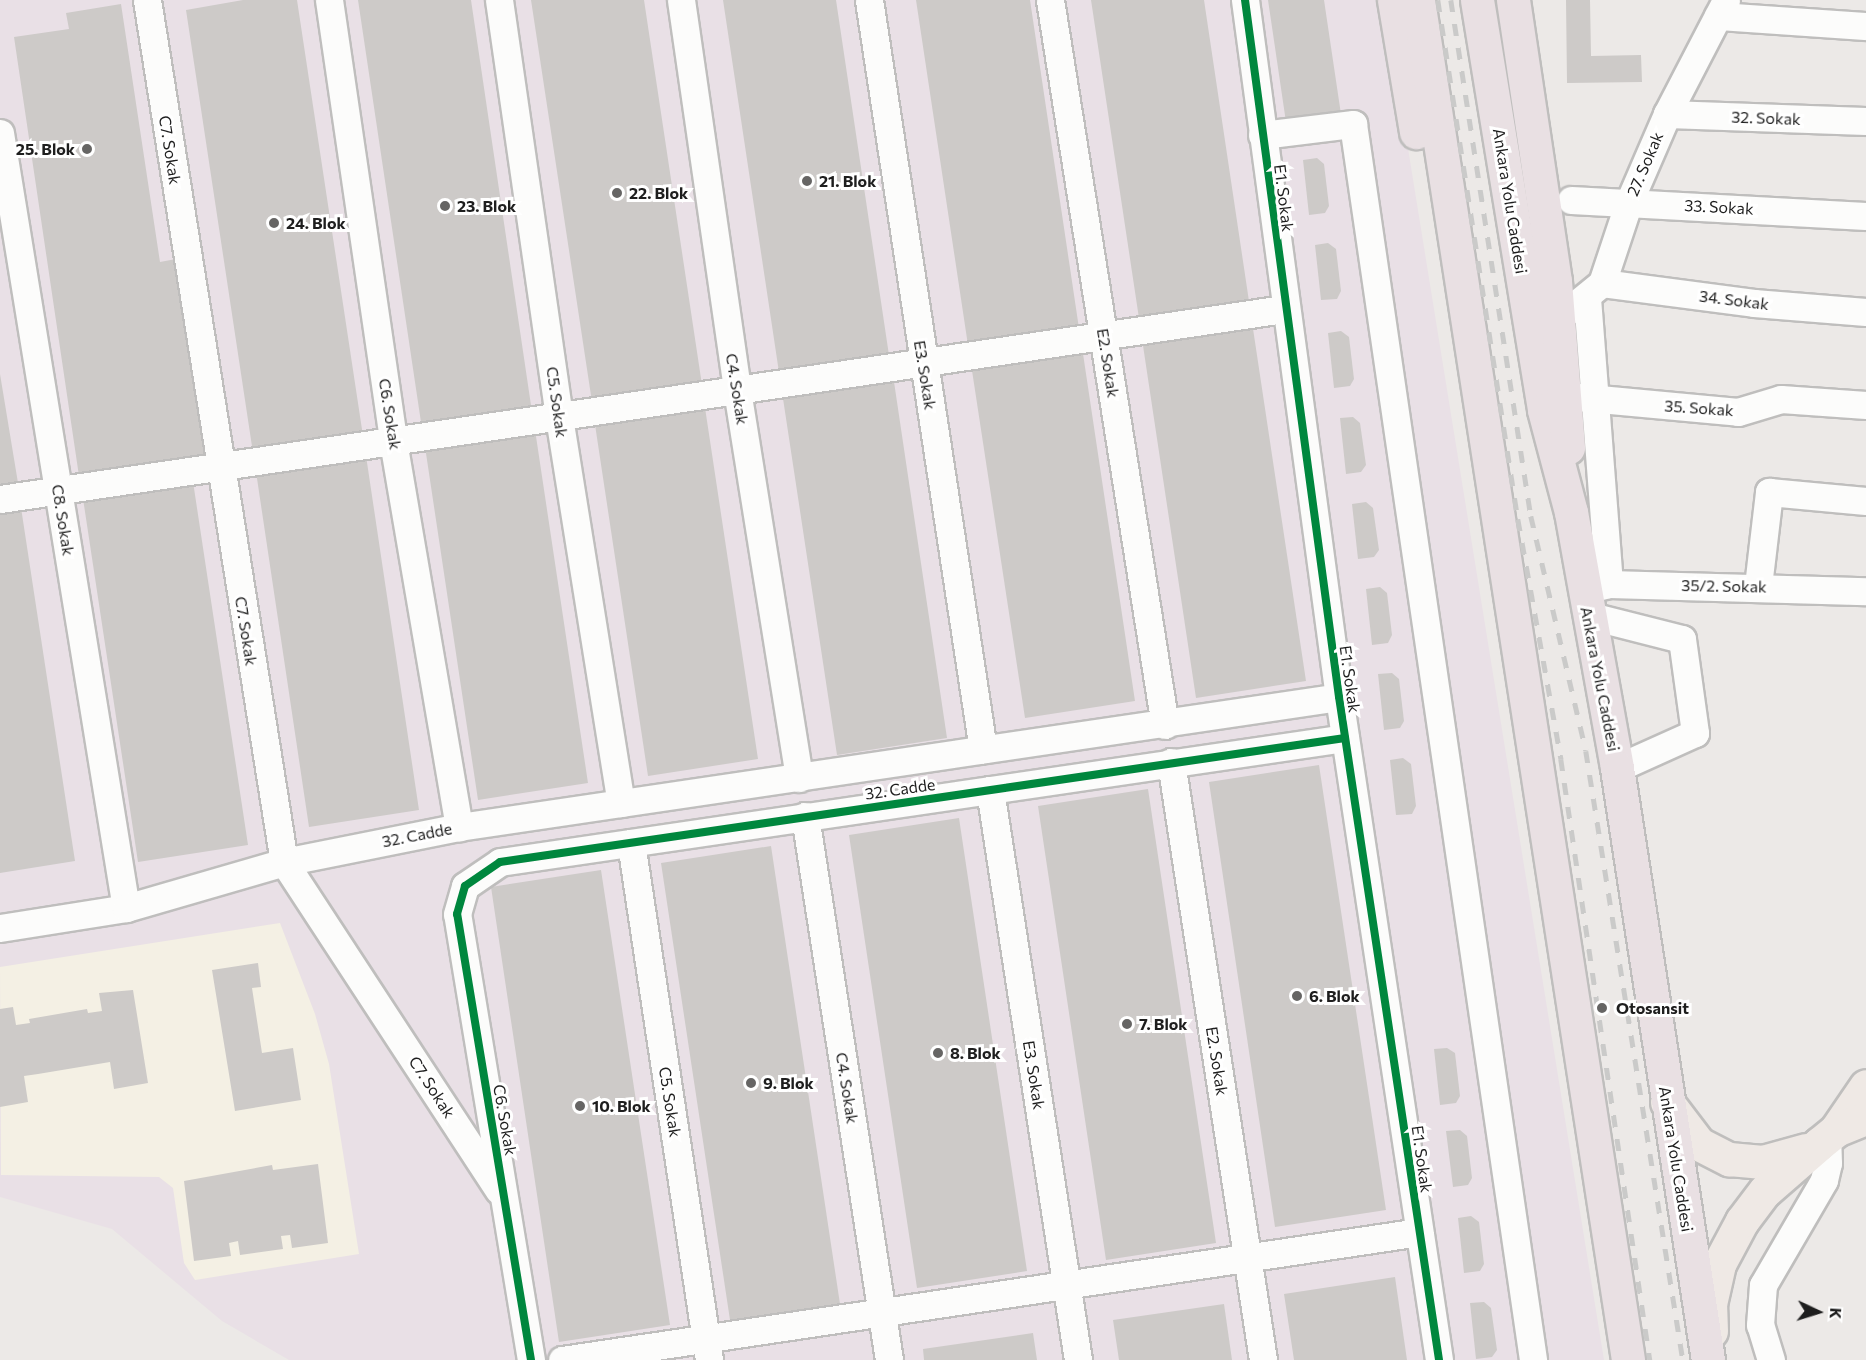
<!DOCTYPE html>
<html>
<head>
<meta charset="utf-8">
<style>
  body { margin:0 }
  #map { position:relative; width:1866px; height:1360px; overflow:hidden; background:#ece9e7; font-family:Commissioner,sans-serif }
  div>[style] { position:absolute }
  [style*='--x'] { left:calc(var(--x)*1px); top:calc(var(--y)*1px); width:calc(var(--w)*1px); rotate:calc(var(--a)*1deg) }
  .industrial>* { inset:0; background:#e9e0e6 }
  .education>* { inset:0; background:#f4f0e4 }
  .building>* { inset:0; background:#cdcac8 }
  .roads { filter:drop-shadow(2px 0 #bfbebd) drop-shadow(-2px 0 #bfbebd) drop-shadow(0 2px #bfbebd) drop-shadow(0 -2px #bfbebd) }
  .minor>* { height:27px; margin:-13.5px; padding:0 13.5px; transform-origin:13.5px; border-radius:13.5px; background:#fcfcfb }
  .major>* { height:33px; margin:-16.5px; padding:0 16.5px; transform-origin:16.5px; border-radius:16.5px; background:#efe9e5 }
  .highway>* { height:33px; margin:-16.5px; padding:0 16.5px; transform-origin:16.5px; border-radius:16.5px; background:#e9e0e3 }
  .rail>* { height:4.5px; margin-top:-2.25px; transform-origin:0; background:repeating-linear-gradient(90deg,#cacac9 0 12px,transparent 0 24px) }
  .cycleway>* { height:8px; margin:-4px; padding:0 4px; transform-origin:4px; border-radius:4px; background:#00873e }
  .dots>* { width:16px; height:16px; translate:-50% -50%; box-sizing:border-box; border:3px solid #fff; border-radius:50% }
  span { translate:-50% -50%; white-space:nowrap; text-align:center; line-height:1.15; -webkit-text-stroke:6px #fff; paint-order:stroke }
  .street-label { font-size:16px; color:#1e1e1e }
  .poi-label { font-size:16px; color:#1e1e1e; font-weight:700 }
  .right { translate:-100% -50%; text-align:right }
  .left { translate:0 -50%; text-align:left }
  .north { position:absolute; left:1788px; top:1282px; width:60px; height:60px; -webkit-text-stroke:4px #fff; paint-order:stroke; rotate:94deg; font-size:16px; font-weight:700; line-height:24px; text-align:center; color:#1e1e1e }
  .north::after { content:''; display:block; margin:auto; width:21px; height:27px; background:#1e1e1e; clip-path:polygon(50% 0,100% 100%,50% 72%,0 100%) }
</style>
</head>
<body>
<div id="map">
  <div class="industrial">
    <i style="clip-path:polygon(0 0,1384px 0,1604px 1360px,289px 1360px,222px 1321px,112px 1229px,0 1197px)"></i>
  </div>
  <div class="education">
    <i style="clip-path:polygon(280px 923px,315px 1014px,329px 1064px,359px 1254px,195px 1280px,184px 1263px,173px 1188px,159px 1177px,1px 1175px,0 967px)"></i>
  </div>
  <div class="building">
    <i style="clip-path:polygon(243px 0,297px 0,363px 436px,253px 453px,186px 10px)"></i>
    <i style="clip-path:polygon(358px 0,471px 0,532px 412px,422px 429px)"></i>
    <i style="clip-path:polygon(531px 0,644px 0,702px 385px,592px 402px)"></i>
    <i style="clip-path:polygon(723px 0,836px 0,890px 362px,780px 379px)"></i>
    <i style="clip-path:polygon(916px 0,1030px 0,1080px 335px,969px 352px)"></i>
    <i style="clip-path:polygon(1091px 0,1204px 0,1250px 308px,1140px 325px)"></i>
    <i style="clip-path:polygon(1268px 0,1324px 0,1342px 121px,1287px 129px)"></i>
    <i style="clip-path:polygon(1566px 0,1590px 0,1591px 56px,1641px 55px,1642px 82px,1567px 83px)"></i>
    <i style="clip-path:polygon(121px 4px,160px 262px,176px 259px,205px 456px,79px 476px,14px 37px,69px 29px,66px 13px)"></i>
    <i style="clip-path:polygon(1317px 158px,1324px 164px,1329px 206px,1325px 213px,1309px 215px,1303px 160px)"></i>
    <i style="clip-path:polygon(1328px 243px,1336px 249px,1341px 291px,1337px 299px,1321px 300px,1315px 245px)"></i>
    <i style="clip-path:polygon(1252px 322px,1306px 681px,1196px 698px,1142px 339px)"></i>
    <i style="clip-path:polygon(1341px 331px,1349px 337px,1354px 379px,1350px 386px,1334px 388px,1328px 333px)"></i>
    <i style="clip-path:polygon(1082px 347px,1135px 701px,1025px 718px,971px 364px)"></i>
    <i style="clip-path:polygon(0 374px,19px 489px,0 491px)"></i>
    <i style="clip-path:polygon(893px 375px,947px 738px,837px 755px,782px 392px)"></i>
    <i style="clip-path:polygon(704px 401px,758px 759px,648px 776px,594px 418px)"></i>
    <i style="clip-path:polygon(1353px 417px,1360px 423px,1366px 465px,1361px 472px,1346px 474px,1340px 418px)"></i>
    <i style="clip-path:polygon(534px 423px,588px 783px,478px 800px,424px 440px)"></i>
    <i style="clip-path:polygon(365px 449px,419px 810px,309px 827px,255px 465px)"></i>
    <i style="clip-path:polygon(192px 475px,248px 845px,138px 862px,82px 492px)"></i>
    <i style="clip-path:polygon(20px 501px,75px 861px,0 873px,0 504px)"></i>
    <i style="clip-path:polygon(1366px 502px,1373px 508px,1379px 550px,1374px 557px,1358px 559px,1352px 504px)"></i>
    <i style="clip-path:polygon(1380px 587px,1387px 593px,1392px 635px,1388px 643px,1372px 645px,1366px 589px)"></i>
    <i style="clip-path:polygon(1392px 673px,1399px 679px,1404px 721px,1400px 728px,1384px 730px,1378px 674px)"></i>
    <i style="clip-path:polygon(1403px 758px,1411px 764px,1416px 806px,1412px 814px,1396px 815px,1390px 760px)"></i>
    <i style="clip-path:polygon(1319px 765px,1386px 1210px,1275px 1227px,1209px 782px)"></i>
    <i style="clip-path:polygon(1148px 789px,1216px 1243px,1106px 1260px,1038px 806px)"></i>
    <i style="clip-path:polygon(959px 818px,1027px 1271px,917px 1288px,849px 835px)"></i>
    <i style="clip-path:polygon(771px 846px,840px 1304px,730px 1320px,661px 863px)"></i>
    <i style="clip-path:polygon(601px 870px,670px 1325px,559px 1342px,491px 887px)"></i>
    <i style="clip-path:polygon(258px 963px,261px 987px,252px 988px,262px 1053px,293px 1048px,301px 1100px,235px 1111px,212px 970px)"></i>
    <i style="clip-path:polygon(133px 990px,148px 1083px,114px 1089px,110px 1062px,38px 1074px,24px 1076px,28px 1102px,0 1107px,0 1009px,13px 1007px,16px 1025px,30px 1023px,29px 1019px,87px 1009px,88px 1013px,102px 1011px,99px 993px)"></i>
    <i style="clip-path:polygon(1447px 1048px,1455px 1053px,1460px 1096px,1456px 1103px,1440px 1105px,1434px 1049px)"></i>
    <i style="clip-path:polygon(1460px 1130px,1467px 1136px,1472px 1178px,1468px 1185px,1453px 1187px,1446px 1131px)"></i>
    <i style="clip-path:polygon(318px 1164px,328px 1243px,292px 1248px,290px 1235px,281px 1236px,283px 1249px,240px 1255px,238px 1241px,229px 1243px,231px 1256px,194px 1261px,184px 1181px,272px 1165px,273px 1170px)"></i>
    <i style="clip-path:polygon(1471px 1216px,1479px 1222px,1484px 1264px,1480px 1271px,1464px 1273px,1458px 1218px)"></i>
    <i style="clip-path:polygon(1395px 1277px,1407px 1360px,1294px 1360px,1284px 1294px)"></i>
    <i style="clip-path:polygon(1484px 1302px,1491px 1308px,1497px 1350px,1492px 1357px,1476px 1359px,1470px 1303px)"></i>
    <i style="clip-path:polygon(1224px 1304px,1232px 1360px,1119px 1360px,1113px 1320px)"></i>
    <i style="clip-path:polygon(1033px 1333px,1037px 1360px,924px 1360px,923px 1349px)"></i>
  </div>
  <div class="roads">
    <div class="minor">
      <i style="--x:147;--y:0;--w:873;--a:80.97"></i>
      <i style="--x:284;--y:862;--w:392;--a:56.8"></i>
      <i style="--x:329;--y:0;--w:446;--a:81.7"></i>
      <i style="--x:393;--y:441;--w:392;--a:80.3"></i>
      <i style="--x:499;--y:0;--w:421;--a:81.8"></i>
      <i style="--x:559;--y:417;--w:391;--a:80.9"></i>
      <i style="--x:681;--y:0;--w:394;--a:81.8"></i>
      <i style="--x:737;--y:390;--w:393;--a:80.9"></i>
      <i style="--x:869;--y:0;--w:758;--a:81.35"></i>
      <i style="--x:1050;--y:0;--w:734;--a:80.99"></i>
      <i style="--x:1245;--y:0;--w:703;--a:82.32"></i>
      <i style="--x:1339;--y:697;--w:670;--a:81.42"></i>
      <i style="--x:1718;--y:16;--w:148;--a:3.9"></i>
      <i style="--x:1667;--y:114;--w:199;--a:2"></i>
      <i style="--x:0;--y:133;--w:785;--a:80.77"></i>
      <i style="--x:1262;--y:135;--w:92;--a:-6.9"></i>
      <i style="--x:1353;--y:124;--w:1249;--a:81.71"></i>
      <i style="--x:1571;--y:200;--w:295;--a:3.1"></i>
      <i style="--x:1602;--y:283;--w:153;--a:7.5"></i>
      <i style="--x:1754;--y:303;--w:112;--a:4.6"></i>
      <i style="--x:1587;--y:298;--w:287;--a:85.6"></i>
      <i style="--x:1559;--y:318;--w:55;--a:-39.1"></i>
      <i style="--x:1602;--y:283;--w:85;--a:-71.6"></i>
      <i style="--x:1629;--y:202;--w:96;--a:-66.6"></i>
      <i style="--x:1667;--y:114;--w:128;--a:-62.6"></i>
      <i style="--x:1567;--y:396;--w:172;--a:5.3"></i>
      <i style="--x:1738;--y:412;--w:45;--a:-16.8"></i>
      <i style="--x:1781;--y:399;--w:85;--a:4"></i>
      <i style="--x:0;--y:499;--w:1298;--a:-8.42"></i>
      <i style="--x:1758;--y:586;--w:95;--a:-83.3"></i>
      <i style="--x:1769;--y:492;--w:97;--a:5.3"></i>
      <i style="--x:1593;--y:588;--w:16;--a:-14"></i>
      <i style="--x:1609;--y:584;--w:257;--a:1.6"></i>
      <i style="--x:1587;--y:615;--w:98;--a:14.2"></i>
      <i style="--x:1682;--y:639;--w:95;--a:82.1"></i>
      <i style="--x:1695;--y:733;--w:85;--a:155.8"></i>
      <i style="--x:1171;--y:762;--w:605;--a:81.25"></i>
      <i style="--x:990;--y:790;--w:577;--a:81.22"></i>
      <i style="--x:805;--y:816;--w:550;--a:81.22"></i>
      <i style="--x:631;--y:843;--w:523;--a:81.42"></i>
      <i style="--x:0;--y:928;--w:128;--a:-9"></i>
      <i style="--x:126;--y:908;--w:165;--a:-16.2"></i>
      <i style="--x:284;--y:862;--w:178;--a:-11.3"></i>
      <i style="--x:459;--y:827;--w:890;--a:-8.4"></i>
      <i style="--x:531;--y:1360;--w:452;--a:-99.4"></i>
      <i style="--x:457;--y:914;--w:29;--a:-74"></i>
      <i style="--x:465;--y:886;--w:42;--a:-34.4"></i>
      <i style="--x:500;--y:862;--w:854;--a:-8.35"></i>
      <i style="--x:562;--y:1360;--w:867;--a:-8.49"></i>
      <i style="--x:1771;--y:1360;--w:37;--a:-107"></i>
      <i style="--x:1760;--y:1325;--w:40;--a:-85.7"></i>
      <i style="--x:1763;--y:1285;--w:121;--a:-59.8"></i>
      <i style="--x:1824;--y:1180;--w:17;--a:-77"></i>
      <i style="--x:1828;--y:1163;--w:26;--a:-92"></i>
    </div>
    <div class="major">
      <i style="--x:1667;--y:1102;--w:53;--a:52.7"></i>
      <i style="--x:1699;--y:1144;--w:34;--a:27"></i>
      <i style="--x:1729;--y:1159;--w:34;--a:5"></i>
      <i style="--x:1763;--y:1162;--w:45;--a:-15.6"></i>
      <i style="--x:1836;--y:1130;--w:53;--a:-55.7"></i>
      <i style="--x:1711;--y:1331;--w:27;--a:-92"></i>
      <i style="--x:1710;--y:1304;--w:41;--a:-77.3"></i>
      <i style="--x:1719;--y:1264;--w:49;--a:-61.9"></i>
      <i style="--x:1742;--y:1221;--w:38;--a:-53"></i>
      <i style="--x:1765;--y:1191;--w:72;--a:-41"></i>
      <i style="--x:1819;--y:1144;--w:22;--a:-39"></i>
      <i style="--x:1836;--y:1130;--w:32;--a:-22"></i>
    </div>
    <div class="highway">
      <i style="--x:1394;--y:0;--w:134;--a:80.5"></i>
      <i style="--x:1418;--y:0;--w:1376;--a:81.22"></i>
      <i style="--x:1477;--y:0;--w:415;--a:80.7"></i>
      <i style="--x:1544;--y:410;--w:106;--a:75.2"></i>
      <i style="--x:1571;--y:512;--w:260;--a:79.8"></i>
      <i style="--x:1617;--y:768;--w:599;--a:81.26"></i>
      <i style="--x:1513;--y:0;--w:284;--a:81.5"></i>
      <i style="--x:1555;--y:281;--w:167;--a:85.5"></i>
    </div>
  </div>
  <div class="rail">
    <i style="--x:1438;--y:0;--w:525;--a:81.24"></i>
    <i style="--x:1518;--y:519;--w:244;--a:79.8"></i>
    <i style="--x:1561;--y:759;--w:608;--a:81.58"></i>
    <i style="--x:1451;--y:0;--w:522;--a:81.19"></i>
    <i style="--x:1531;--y:516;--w:241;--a:76.8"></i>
    <i style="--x:1586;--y:751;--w:617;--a:80.95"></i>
  </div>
  <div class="cycleway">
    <i style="--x:1245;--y:0;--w:703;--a:82.32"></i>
    <i style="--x:1339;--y:697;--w:670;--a:81.42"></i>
    <i style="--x:531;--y:1360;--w:452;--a:-99.4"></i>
    <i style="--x:457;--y:914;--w:29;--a:-74"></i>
    <i style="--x:465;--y:886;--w:42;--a:-34.4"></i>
    <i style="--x:500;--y:862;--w:854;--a:-8.35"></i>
  </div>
  <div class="dots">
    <i style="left:87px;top:149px;background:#666564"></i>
    <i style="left:807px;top:181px;background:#666564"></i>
    <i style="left:617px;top:193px;background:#666564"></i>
    <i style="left:445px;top:206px;background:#666564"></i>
    <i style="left:274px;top:223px;background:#666564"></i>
    <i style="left:1297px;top:996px;background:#666564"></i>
    <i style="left:1602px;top:1008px;background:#666564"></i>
    <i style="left:1127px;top:1024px;background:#666564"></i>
    <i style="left:938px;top:1053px;background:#666564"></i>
    <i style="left:751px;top:1083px;background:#666564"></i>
    <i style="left:580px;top:1106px;background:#666564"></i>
  </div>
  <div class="street-label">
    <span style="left:1766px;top:118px;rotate:2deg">32. Sokak</span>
    <span style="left:170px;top:150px;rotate:81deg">C7. Sokak</span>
    <span style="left:1645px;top:164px;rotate:-67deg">27. Sokak</span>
    <span style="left:1284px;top:198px;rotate:83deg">E1. Sokak</span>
    <span style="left:1510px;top:201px;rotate:81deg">Ankara Yolu Caddesi</span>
    <span style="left:1719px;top:207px;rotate:3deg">33. Sokak</span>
    <span style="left:1734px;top:300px;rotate:7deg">34. Sokak</span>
    <span style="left:1108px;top:363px;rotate:81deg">E2. Sokak</span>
    <span style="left:925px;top:375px;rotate:81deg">E3. Sokak</span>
    <span style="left:737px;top:389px;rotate:81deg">C4. Sokak</span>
    <span style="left:557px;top:402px;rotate:82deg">C5. Sokak</span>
    <span style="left:1699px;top:408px;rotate:4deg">35. Sokak</span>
    <span style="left:390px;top:414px;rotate:81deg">C6. Sokak</span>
    <span style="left:63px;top:520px;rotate:81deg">C8. Sokak</span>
    <span style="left:1724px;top:586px;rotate:1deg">35/2. Sokak</span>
    <span style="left:246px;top:631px;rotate:81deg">C7. Sokak</span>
    <span style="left:1350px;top:679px;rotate:82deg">E1. Sokak</span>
    <span style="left:1600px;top:679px;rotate:79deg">Ankara Yolu Caddesi</span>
    <span style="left:900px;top:789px;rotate:-8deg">32. Cadde</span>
    <span style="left:417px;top:835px;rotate:-11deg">32. Cadde</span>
    <span style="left:1217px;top:1061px;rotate:81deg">E2. Sokak</span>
    <span style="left:1034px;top:1075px;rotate:81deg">E3. Sokak</span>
    <span style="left:432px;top:1087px;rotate:57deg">C7. Sokak</span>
    <span style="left:847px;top:1088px;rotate:81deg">C4. Sokak</span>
    <span style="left:670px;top:1102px;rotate:81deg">C5. Sokak</span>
    <span style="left:505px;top:1120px;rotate:80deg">C6. Sokak</span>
    <span style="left:1422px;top:1159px;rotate:82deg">E1. Sokak</span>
    <span style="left:1676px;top:1159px;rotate:81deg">Ankara Yolu Caddesi</span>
  </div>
  <div class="poi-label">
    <span class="right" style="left:75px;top:149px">25. Blok</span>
    <span class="left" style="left:819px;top:181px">21. Blok</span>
    <span class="left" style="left:629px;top:193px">22. Blok</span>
    <span class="left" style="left:457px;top:206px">23. Blok</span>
    <span class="left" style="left:286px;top:223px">24. Blok</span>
    <span class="left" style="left:1309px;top:996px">6. Blok</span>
    <span class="left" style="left:1616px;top:1008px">Otosansit</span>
    <span class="left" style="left:1139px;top:1024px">7. Blok</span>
    <span class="left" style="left:950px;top:1053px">8. Blok</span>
    <span class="left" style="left:763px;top:1083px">9. Blok</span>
    <span class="left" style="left:592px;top:1106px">10. Blok</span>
  </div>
  <div class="north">K</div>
</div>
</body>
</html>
